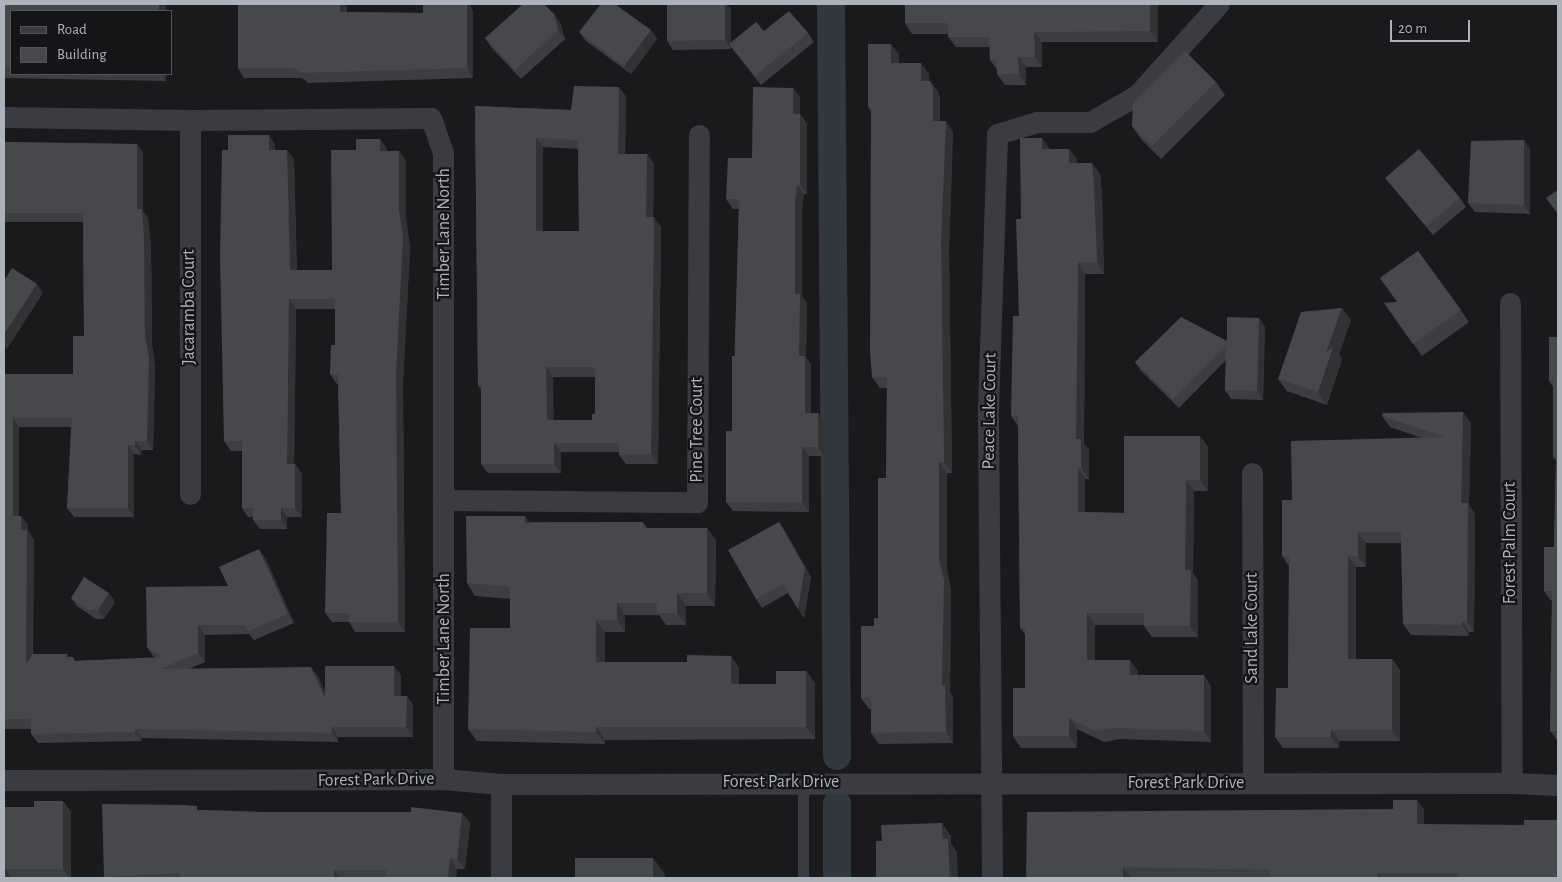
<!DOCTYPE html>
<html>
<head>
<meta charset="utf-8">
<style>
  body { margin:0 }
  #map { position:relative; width:1562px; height:882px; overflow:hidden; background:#1a1a1c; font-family:"Alegreya Sans",sans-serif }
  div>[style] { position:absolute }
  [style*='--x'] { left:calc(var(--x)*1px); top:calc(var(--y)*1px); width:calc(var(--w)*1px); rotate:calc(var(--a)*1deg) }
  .canal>* { height:28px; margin:-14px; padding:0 14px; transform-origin:14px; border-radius:14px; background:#31393f }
  .service>* { height:11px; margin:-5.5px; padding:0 5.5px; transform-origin:5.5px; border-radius:5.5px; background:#3b3c41 }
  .minor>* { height:21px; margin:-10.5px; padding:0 10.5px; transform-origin:10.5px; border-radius:10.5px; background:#3b3c41 }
  .wall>* { inset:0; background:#3d3e41 }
  .shaded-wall>* { inset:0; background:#323235 }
  .building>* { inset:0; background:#47484c }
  span { translate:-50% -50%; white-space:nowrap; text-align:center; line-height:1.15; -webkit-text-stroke:4.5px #151517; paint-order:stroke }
  .street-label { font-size:18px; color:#aeb2bb }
  .frame { position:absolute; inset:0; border:5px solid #aeb2bb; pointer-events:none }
  .legend { position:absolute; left:10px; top:10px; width:162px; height:65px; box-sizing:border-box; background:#151517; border:1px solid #525459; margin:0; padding:6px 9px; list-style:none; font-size:15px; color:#aeb2bb }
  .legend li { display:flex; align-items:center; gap:10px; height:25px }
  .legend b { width:25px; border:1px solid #525459 }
  .scale { position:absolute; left:1390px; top:20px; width:80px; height:22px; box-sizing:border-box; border:2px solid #aeb2bb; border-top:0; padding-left:6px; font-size:15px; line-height:18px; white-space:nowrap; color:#aeb2bb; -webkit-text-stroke:4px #151517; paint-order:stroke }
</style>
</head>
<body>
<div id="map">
  <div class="canal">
    <i style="--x:831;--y:4;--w:752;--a:89.54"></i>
    <i style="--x:837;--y:878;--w:74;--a:-90"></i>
  </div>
  <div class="service">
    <i style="--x:803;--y:783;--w:95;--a:90"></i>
  </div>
  <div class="minor">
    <i style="--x:4;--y:117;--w:186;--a:0.9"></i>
    <i style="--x:190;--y:120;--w:241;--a:-0.5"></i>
    <i style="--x:431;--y:118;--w:37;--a:71"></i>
    <i style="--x:443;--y:153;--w:626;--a:90"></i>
    <i style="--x:1510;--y:303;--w:480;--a:89.8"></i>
    <i style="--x:1252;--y:473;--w:310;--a:89.8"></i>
    <i style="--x:190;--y:494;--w:374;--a:-90"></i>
    <i style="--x:445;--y:500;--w:252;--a:0.5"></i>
    <i style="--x:697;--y:502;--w:367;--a:-89.7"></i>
    <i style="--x:4;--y:780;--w:439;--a:-0.1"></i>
    <i style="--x:443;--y:779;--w:58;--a:4.9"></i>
    <i style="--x:501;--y:784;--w:1011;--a:-0.06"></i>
    <i style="--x:1512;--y:783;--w:46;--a:2.5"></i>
    <i style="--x:501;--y:878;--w:94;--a:-90"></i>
    <i style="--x:992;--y:878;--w:469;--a:-90.5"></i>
    <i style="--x:988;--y:409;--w:275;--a:-88.1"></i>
    <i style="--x:997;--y:134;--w:42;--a:-16.7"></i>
    <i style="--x:1037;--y:122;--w:53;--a:0"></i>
    <i style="--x:1090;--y:122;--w:54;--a:-29.9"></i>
    <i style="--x:1137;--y:95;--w:122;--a:-48"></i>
  </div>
  <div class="wall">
    <i style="clip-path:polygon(4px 4px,164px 4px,166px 7px,166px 11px,11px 11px,11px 74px,166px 74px,166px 81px,4px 78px)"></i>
    <i style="clip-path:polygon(423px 4px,469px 4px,473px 11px,473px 78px,308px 83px,302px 78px,244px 78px,238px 68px,347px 7px,347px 12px,423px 13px)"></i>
    <i style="clip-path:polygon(1158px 4px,1158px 42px,1042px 42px,1042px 67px,1026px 67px,1026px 85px,1005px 85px,997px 74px,997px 70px,990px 60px,990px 47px,956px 47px,948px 37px,948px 34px,912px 34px,905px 23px)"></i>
    <i style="clip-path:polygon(731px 9px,731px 43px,808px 33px,814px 42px,761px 85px,731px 47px,731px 49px,673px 50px,667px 41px)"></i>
    <i style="clip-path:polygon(554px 14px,560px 23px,565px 39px,521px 79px,491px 47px,485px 38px)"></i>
    <i style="clip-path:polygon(651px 30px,657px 39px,631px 74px,586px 41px,579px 32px)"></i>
    <i style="clip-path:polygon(899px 54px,899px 63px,929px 74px,929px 81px,938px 92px,940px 98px,940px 121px,953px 132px,949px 250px,952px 473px,947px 473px,947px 570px,951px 591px,950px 692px,953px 696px,953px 743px,879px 744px,871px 733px,871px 709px,869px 709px,861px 698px,874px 626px,878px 618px,886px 478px,887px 388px,880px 388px,872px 377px,871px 112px,868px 107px)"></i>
    <i style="clip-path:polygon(1216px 82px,1225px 95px,1161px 159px,1141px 139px,1132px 126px)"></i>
    <i style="clip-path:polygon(793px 88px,800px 97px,800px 114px,807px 124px,807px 194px,804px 194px,802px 209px,802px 296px,807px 303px,806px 357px,811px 365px,811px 413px,818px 413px,824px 422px,824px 456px,809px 456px,809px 512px,733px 511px,726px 502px,732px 431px,739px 209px,733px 209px,726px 199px,752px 158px)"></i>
    <i style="clip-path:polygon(evenodd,626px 96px,625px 154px,647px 154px,654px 164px,653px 217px,661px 227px,658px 464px,626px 464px,619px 455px,619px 452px,561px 452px,561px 473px,488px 473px,481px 464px,481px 390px,478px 385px,475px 106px,571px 110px,626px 96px,543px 147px,578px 149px,579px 231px,543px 231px,543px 147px,626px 96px,553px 377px,595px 377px,595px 414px,592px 420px,553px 420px,553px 377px)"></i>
    <i style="clip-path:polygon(269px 135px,275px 145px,275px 150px,294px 159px,297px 270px,332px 270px,356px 150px,380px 139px,387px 149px,387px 151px,399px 151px,406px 161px,406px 219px,410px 247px,403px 385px,405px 632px,355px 632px,349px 622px,332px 622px,325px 613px,341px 513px,338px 384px,337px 384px,330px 374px,335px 345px,335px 309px,296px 309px,294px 464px,295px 464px,302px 474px,302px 517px,287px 517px,287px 529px,260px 529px,253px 520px,253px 517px,248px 517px,242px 508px,242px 451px,231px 451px,224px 441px,228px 150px)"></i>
    <i style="clip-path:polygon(4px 142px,137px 144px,143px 153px,143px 211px,148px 218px,151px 247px,152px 345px,155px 367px,153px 450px,142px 450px,141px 455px,134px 454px,134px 517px,74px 517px,67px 508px,71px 427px,19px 427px,19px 516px,21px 516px,28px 525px,28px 531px,34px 540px,33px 654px,73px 657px,75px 661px,156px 658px,153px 656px,147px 647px,228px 586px,266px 559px,294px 623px,254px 640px,249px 634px,205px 635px,205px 662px,189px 669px,318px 676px,325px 692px,401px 675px,401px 696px,413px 705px,413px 737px,338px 737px,338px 742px,142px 738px,142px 741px,38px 743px,31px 734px,31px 729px,4px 729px,4px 374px,73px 374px,84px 336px,83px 222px,4px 222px)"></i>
    <i style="clip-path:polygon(1050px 149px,1069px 149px,1077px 160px,1077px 163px,1092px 163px,1100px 174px,1102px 195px,1104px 274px,1085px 274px,1084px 443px,1089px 450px,1089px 479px,1085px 479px,1085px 512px,1124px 513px,1200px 436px,1208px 447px,1208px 491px,1194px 491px,1193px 573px,1198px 581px,1198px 637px,1152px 637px,1144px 626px,1144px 625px,1095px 625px,1095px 660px,1138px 671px,1138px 675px,1211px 686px,1211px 742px,1120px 739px,1104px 742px,1077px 729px,1077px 748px,1021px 748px,1013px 736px,1025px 688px,1025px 634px,1020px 628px,1018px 426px,1011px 416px,1019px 316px)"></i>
    <i style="clip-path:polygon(1530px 149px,1530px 214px,1475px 212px,1468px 203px)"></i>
    <i style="clip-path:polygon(1385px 178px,1460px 198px,1466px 207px,1433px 235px,1392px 186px)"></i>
    <i style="clip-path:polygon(1418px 251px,1469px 322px,1422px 356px,1384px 303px,1397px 302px,1380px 278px)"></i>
    <i style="clip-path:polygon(1342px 308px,1351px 320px,1339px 354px,1342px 359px,1327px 405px,1287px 391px,1278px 379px)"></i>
    <i style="clip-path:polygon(1265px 327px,1263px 400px,1231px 399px,1225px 390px,1226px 360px,1179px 408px,1141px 371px,1135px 362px,1227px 341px)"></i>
    <i style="clip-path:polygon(1558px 337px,1558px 740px,1557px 740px,1550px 731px,1552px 600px,1550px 600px,1544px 591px,1554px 547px,1556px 461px,1553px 457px,1553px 387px,1549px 381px)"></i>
    <i style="clip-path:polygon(1382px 416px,1471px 423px,1469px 505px,1475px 514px,1474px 632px,1469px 632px,1469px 636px,1411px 635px,1403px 624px,1401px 543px,1366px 543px,1366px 567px,1356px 567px,1356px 659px,1392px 659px,1400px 670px,1400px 741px,1339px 741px,1339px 748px,1283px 748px,1275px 737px,1288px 688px,1289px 566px,1282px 556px,1292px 500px,1422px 438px,1390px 427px)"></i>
    <i style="clip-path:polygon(525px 516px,529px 522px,643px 522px,647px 528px,707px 528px,716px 540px,715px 606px,686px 606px,686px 625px,666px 625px,659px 615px,625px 615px,625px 632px,605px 632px,605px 662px,687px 662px,731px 656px,739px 668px,739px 684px,776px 684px,806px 671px,815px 683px,815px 739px,605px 740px,605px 744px,477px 741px,468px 729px,510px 628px,510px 599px,475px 596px,467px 583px)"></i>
    <i style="clip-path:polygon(779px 522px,785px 531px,811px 577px,804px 618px,798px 609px,788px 593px,762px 608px,756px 599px)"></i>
    <i style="clip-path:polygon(109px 593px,115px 602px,104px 619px,96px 619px,77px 606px,71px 598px)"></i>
    <i style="clip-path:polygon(1417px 800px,1424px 810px,1424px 824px,1558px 878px,1182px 878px,1130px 877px,1130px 878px,1026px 878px,1393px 809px)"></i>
    <i style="clip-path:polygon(63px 801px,71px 812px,71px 878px,4px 878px,4px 807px,34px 807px)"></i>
    <i style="clip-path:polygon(200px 810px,260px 812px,462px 813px,470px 823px,465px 869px,457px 869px,456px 878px,104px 878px,104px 877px)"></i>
  </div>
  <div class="shaded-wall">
    <i style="clip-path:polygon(159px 4px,164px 4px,166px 7px,166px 11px,159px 11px)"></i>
    <i style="clip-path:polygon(340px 4px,345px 4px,347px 7px,347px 22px,340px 12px)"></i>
    <i style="clip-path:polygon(467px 4px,469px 4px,473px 11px,473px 78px,467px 68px)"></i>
    <i style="clip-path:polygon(725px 4px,727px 4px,731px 9px,731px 49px,725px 40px)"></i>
    <i style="clip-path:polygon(1150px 4px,1158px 4px,1158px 42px,1150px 31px)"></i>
    <i style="clip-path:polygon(554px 14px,560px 23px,565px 39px,558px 30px)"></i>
    <i style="clip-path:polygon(651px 30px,657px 39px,631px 74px,624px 66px)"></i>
    <i style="clip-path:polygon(1034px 32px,1042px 42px,1042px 67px,1035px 57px)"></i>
    <i style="clip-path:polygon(891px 44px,899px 54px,899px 74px,891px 63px)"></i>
    <i style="clip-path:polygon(1018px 57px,1026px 67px,1026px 85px,1019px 74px)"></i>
    <i style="clip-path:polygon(921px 63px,929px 74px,929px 92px,921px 81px)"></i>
    <i style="clip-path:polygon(161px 74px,166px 74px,166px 81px)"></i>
    <i style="clip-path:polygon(930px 81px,938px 92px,940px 98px,940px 132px,933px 121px)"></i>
    <i style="clip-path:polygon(619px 87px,626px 96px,625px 164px,618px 154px)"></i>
    <i style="clip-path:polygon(793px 88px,800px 97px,800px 124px,793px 114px)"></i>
    <i style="clip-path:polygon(800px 114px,807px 124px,807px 194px,800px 185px)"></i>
    <i style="clip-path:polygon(946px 121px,953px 132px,949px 250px,952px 473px,944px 462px,941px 239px)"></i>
    <i style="clip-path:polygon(269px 135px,275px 145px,275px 159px,269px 150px)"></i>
    <i style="clip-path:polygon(536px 138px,543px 147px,543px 240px,536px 231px)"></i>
    <i style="clip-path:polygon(1042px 138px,1050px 149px,1042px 149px)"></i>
    <i style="clip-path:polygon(380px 139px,387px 149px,387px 161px,380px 151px)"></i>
    <i style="clip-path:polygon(1524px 140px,1530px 149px,1530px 214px,1524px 205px)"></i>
    <i style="clip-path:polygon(137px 144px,143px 153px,143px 211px,148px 218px,151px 247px,152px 345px,155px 367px,153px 450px,147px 441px,145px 336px,137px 209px)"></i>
    <i style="clip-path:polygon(1069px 149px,1077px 160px,1077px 174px,1069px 163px)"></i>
    <i style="clip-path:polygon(287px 150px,294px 159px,297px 280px,290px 270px)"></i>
    <i style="clip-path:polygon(399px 151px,406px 161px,406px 219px,410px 247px,403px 385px,405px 632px,398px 622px,396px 375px)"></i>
    <i style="clip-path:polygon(647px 154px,654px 164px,653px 227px,646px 217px)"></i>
    <i style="clip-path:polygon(1092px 163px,1100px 174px,1102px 195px,1104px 274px,1097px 262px)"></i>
    <i style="clip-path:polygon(797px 185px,804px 194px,802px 209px,802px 296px,807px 303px,806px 357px,811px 365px,811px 422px,805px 413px,799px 356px,795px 294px,795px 199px)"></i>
    <i style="clip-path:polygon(654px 217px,661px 227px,658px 464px,651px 454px)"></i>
    <i style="clip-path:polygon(1078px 262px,1085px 274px,1084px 443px,1089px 450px,1089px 479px,1081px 468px,1076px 439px)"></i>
    <i style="clip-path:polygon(37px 284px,43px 293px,7px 349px,4px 345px,4px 335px)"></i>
    <i style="clip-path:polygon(289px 299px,296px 309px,294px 474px,287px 464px)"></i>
    <i style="clip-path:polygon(1342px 308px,1351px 320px,1339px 354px,1342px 359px,1327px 405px,1318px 392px,1326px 352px)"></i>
    <i style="clip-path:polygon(1259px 318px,1265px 327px,1263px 400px,1257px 391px)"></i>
    <i style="clip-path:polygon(546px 367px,553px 377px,554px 429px,547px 420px)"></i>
    <i style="clip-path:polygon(1463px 412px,1471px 423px,1469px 505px,1475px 514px,1474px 632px,1467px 621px,1461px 503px)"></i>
    <i style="clip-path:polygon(818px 413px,824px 422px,824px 456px,818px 447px)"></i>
    <i style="clip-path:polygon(13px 418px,19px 427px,19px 525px,13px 516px)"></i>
    <i style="clip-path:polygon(1200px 436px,1208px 447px,1208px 491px,1200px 480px)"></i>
    <i style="clip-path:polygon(135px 441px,142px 450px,141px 455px,135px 445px)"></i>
    <i style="clip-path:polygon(554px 443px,561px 452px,561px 473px,554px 464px)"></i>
    <i style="clip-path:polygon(128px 445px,134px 454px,134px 517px,128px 508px)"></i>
    <i style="clip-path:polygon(802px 447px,809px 456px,809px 512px,802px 502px)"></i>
    <i style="clip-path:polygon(939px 462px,947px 473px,947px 570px,951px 591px,950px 692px,953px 696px,953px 743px,946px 732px,942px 685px,939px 559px)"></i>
    <i style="clip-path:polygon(295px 464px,302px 474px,302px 517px,295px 508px)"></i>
    <i style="clip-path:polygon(1078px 468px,1085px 479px,1085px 524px,1078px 512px)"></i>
    <i style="clip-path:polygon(1186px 480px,1194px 491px,1193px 573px,1198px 581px,1198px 637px,1190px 626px,1185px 570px)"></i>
    <i style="clip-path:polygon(281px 508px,287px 517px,287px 529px,281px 520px)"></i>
    <i style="clip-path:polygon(21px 516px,28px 525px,28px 531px,34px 540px,32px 673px,26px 664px)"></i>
    <i style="clip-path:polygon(525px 516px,534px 528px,525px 523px)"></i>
    <i style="clip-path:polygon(779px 522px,785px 531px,811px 577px,804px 618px,798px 609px)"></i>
    <i style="clip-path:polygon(707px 528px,716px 540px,715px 606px,707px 593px)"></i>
    <i style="clip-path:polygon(1358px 532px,1366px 543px,1366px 567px,1358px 556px)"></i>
    <i style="clip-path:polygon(259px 549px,266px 559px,294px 623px,288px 614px)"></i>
    <i style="clip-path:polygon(1348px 556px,1356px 567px,1356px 670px,1348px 659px)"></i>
    <i style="clip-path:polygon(109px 593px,115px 602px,104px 619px,98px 610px)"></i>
    <i style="clip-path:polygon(677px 593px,686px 606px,686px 625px,677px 613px)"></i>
    <i style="clip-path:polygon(617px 603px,625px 615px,625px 632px,617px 620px)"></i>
    <i style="clip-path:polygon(1087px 613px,1095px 625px,1095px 671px,1087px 660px)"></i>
    <i style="clip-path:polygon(596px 620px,605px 632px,605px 674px,596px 662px)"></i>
    <i style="clip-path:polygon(1462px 621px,1469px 632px,1469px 636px,1462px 625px)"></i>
    <i style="clip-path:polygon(198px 625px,205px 635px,205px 662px,198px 653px)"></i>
    <i style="clip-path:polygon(731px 656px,739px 668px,739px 696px,731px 684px)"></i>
    <i style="clip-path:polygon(1392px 659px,1400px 670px,1400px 741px,1392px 730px)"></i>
    <i style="clip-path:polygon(1130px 660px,1138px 671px,1138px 686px,1130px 675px)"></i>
    <i style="clip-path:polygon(394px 666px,401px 675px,401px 705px,394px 696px)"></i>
    <i style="clip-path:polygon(311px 667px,318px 676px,331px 707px,325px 698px)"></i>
    <i style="clip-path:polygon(806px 671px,815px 683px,815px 739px,806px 727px)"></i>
    <i style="clip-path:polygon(1204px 675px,1211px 686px,1211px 742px,1204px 731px)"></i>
    <i style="clip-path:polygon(407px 696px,413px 705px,413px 737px,406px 727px)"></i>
    <i style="clip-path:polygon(1069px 718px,1077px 729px,1077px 748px,1069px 736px)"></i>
    <i style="clip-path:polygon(332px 727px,338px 737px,338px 742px,332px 733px)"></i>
    <i style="clip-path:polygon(596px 727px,605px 740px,605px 744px,596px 732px)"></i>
    <i style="clip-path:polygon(135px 729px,142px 738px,142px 741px,135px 732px)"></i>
    <i style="clip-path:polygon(1331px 730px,1339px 741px,1339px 748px,1331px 737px)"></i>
    <i style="clip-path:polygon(1417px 800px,1424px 810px,1424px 834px,1417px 824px)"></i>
    <i style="clip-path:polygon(63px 801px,71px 812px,71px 878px,70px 878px,63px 869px)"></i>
    <i style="clip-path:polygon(462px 813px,470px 823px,465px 869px,457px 859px)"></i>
    <i style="clip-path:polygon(942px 823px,951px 836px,951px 843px,957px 852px,958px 878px,950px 878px,943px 839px)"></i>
    <i style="clip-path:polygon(450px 858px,457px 869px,456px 878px,448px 878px)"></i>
    <i style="clip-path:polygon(653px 858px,665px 874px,665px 878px,653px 878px)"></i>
    <i style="clip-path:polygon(1123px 867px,1130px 877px,1130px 878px,1123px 878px)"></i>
    <i style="clip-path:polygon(5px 869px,11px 878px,7px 878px,5px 875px)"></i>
    <i style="clip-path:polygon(334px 870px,340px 878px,334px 878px)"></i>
    <i style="clip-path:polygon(1378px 873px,1382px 878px,1378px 878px)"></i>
  </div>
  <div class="building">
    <i style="clip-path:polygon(4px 4px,159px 4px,159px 11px,11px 11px,11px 68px,4px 68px)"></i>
    <i style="clip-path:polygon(238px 4px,340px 4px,340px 12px,423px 13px,423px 4px,467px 4px,467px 68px,301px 73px,295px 68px,238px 68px)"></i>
    <i style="clip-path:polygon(523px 4px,544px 4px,554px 14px,558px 30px,515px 70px,485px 38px)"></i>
    <i style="clip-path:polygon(601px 4px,615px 4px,651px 30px,624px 66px,579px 32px)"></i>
    <i style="clip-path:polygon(667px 4px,725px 4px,725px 40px,667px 41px)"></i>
    <i style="clip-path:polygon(905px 4px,1150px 4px,1150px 31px,1034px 32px,1035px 57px,1018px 57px,1019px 74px,997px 74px,997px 60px,990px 60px,989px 37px,948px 37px,948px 23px,905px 23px)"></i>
    <i style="clip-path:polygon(789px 11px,808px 33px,755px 76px,729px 44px,756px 22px,764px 31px)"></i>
    <i style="clip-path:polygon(868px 44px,891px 44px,891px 63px,921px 63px,921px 81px,930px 81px,933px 87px,933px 121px,946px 121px,941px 239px,944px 462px,939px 462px,939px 559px,944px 580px,942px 685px,945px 685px,946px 732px,871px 733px,871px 697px,861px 698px,861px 626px,874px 626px,874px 618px,878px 618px,878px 478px,886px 478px,887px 377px,872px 377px,870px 351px,871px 107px,868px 107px)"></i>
    <i style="clip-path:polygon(1185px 51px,1216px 82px,1152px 146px,1132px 126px,1133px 103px)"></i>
    <i style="clip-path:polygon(evenodd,574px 86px,619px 87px,618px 154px,647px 154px,646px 217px,654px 217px,651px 454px,619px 455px,619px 443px,554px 443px,554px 464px,481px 464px,481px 385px,478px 385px,475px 106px,571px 110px,574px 86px,536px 138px,578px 140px,579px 231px,536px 231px,536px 138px,574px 86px,546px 367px,595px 367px,595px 414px,592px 414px,592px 420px,547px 420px,546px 367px)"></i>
    <i style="clip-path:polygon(753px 87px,793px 88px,793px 114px,800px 114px,800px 185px,797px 185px,795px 199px,795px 294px,800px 294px,799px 356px,805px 356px,805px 413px,818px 413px,818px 447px,802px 447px,802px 502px,726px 502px,726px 431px,732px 431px,732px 356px,735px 356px,739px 199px,726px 199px,728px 158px,752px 158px)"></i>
    <i style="clip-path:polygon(228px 135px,269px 135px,269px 150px,287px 150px,290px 270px,332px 270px,331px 150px,356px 150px,356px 139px,380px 139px,380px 151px,399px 151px,399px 209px,403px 237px,396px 375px,398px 622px,349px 622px,349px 613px,325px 613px,327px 513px,341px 513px,338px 374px,330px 374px,331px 345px,335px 345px,335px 299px,289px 299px,287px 464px,295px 464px,295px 508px,281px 508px,281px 520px,253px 520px,253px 508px,242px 508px,242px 441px,224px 441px,220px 256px,222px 150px,228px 150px)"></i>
    <i style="clip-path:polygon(1020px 138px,1042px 138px,1042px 149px,1069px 149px,1069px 163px,1092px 163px,1094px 184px,1097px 262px,1078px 262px,1076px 439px,1081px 439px,1081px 468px,1078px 468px,1078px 512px,1124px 513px,1124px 436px,1200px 436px,1200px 480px,1186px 480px,1185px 570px,1191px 570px,1190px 626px,1144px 626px,1144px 613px,1087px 613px,1087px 660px,1130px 660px,1130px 675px,1204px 675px,1204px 731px,1112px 728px,1096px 731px,1069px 718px,1069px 736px,1013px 736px,1013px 688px,1025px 688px,1025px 628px,1020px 628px,1018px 416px,1011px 416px,1013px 316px,1019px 316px,1016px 219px,1021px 219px)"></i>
    <i style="clip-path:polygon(1524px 140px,1524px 205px,1468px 203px,1471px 141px)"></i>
    <i style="clip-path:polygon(4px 142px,137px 144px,137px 209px,142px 209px,144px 238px,145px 336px,149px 358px,147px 441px,135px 441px,135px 445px,128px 445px,128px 508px,67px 508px,72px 418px,13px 418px,13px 516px,21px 516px,21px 530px,27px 530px,26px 664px,33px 654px,68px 654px,66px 657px,73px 657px,73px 661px,163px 657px,147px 647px,146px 587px,228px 586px,219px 567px,259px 549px,288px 614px,248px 631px,245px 625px,198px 625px,198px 653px,160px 669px,311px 667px,325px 698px,325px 666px,394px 666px,394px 696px,407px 696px,406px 727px,332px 727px,332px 733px,135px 729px,135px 732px,31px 734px,31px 719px,4px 719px,4px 374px,73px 374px,73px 336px,84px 336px,83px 213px,4px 213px)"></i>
    <i style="clip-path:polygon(1419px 149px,1460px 198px,1426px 226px,1385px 178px)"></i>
    <i style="clip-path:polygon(1558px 190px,1558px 214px,1546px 198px)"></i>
    <i style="clip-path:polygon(1418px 251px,1461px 310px,1413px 344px,1384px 303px,1398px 302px,1380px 278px)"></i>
    <i style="clip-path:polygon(12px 268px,37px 284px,4px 335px,4px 281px)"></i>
    <i style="clip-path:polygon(1342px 308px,1326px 352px,1333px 347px,1318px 392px,1278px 379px,1301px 312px)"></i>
    <i style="clip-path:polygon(1181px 317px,1227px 341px,1227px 317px,1259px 318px,1257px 391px,1225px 390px,1226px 345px,1173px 399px,1135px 362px)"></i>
    <i style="clip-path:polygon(1549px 337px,1558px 337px,1558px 731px,1550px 731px,1552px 591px,1544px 591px,1544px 547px,1554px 547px,1556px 457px,1553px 457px,1553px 381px,1549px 381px)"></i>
    <i style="clip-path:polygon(1463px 412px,1461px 503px,1468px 503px,1467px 621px,1462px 621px,1462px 625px,1403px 624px,1401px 532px,1358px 532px,1358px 556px,1348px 556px,1348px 659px,1392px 659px,1392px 730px,1331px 730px,1331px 737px,1275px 737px,1276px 688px,1288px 688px,1289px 556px,1282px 556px,1282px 500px,1292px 500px,1291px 441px,1445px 437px,1382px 416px,1383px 413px)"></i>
    <i style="clip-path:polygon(466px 516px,525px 516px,525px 523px,643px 522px,643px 528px,707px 528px,707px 593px,677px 593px,677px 613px,657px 613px,657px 603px,617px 603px,617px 620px,596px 620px,596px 662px,687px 662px,687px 655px,731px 656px,731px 684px,776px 684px,776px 671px,806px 671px,806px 727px,596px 727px,596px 732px,468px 729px,470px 628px,510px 628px,510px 587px,467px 583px)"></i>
    <i style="clip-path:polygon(779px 522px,805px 568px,798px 609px,783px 584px,756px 599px,728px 550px)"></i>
    <i style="clip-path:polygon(84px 577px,109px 593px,98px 610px,89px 610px,71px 598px)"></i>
    <i style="clip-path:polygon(1393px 800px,1417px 800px,1417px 824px,1524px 825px,1524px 820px,1558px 820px,1558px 878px,1458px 878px,1458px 873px,1378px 873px,1378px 878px,1270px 878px,1270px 870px,1123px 867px,1123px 878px,1026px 878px,1027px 812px,1393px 809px)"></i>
    <i style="clip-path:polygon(34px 801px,63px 801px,63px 869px,5px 869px,5px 875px,4px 875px,4px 807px,34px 807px)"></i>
    <i style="clip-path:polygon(102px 804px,185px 805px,197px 806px,197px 810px,260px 812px,411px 812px,411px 807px,462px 813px,457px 859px,450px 858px,448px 878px,386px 878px,386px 870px,334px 870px,334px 878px,180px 878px,180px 873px,104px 877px)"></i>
    <i style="clip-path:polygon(942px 823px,943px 839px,948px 839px,950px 878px,876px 878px,876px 841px,882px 841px,881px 825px)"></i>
    <i style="clip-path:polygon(575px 858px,653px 858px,653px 878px,575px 878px)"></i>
  </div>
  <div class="street-label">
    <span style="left:444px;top:234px;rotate:-90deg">Timber Lane North</span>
    <span style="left:189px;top:307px;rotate:-90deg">Jacaramba Court</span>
    <span style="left:990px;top:411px;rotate:-89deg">Peace Lake Court</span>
    <span style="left:697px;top:430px;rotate:-90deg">Pine Tree Court</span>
    <span style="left:1510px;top:543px;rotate:-90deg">Forest Palm Court</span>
    <span style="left:1252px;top:628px;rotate:-90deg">Sand Lake Court</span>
    <span style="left:444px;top:639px;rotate:-90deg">Timber Lane North</span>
    <span style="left:376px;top:780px;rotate:-1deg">Forest Park Drive</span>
    <span style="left:781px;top:782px">Forest Park Drive</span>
    <span style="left:1186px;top:783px">Forest Park Drive</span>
  </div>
  <div class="frame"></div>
  <ul class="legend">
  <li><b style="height:6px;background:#3b3c41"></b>Road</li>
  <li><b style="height:14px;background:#47484c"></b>Building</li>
  </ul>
  <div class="scale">20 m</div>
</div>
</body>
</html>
